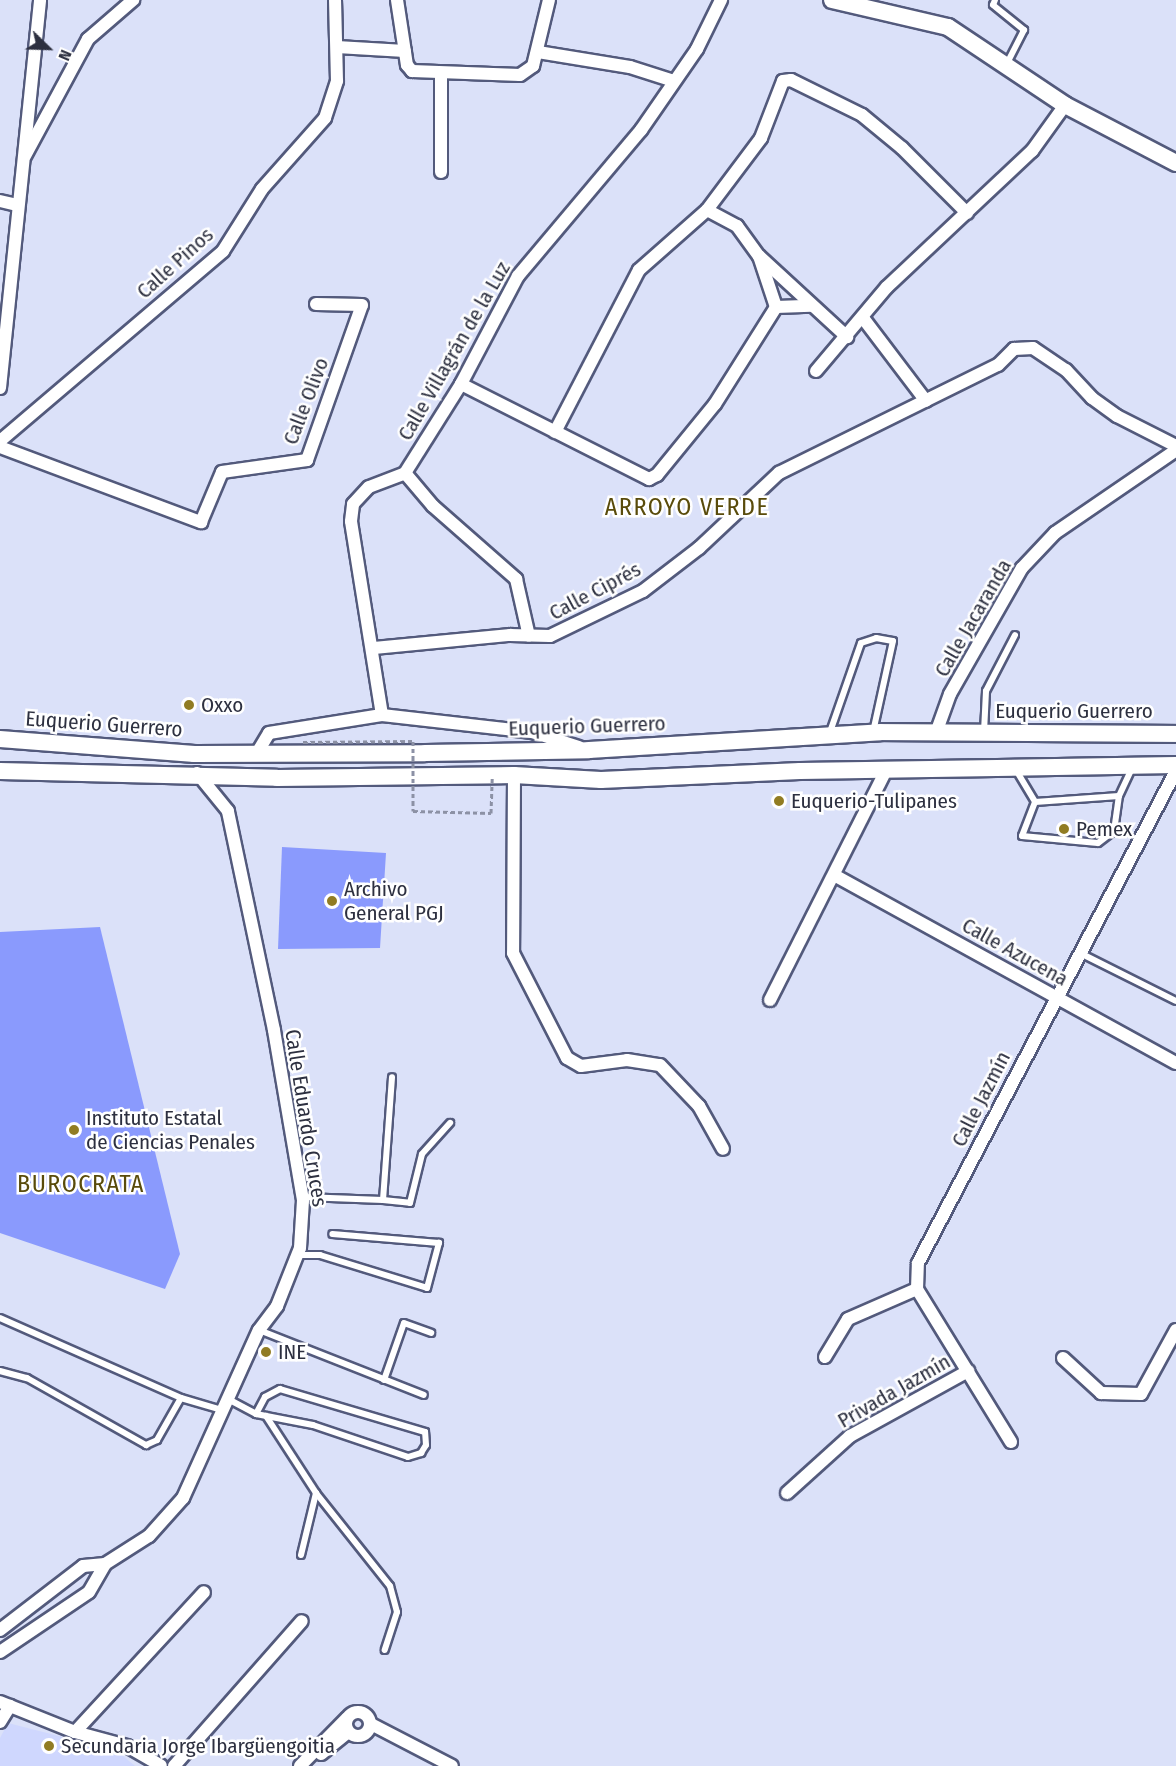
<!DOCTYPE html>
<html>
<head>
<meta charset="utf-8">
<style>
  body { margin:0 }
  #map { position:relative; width:1176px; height:1766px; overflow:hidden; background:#dbe1f9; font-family:"Fira Sans Condensed",sans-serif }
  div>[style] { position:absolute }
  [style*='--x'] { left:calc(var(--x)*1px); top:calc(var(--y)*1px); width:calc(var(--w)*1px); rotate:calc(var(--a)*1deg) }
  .built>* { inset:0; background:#cfd7fe }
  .building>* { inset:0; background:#8a9afd }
  .roads { filter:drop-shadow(2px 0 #535a7c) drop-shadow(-2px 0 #535a7c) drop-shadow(0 2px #535a7c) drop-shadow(0 -2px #535a7c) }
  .lane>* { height:6px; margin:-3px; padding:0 3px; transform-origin:3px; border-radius:3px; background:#fff }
  .street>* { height:12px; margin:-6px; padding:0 6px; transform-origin:6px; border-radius:6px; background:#fff }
  .street>.ring { margin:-6px; padding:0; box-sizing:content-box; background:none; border:12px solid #fff; border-radius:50% }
  .secondary>* { height:16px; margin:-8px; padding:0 8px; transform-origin:8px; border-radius:8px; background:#fff }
  .path-bridge>* { height:3px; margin-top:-1.5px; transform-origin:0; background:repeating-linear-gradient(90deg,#8c91a5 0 4.5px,transparent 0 7.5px) }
  .dots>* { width:16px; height:16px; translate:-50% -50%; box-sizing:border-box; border:3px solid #fff; border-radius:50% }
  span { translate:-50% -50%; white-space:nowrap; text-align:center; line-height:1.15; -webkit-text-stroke:5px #fff; paint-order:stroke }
  .street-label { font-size:21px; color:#2d3040 }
  .poi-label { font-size:21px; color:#2d3040 }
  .left { translate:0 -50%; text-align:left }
  .quarter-label { font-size:24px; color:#594b0b; letter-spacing:1.5px }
  .north { position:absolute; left:18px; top:18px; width:60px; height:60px; -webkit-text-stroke:4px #fff; paint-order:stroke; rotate:113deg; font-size:16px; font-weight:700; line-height:24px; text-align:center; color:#2d3040 }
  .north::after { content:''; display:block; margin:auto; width:21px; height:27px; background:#2d3040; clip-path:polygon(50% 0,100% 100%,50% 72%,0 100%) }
</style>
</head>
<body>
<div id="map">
  <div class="built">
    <i style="clip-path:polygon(8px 1723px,117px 1751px,135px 1766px,0 1766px,0 1738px)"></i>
  </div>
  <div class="building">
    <i style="clip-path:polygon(282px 847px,386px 853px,380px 948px,278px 949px)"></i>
    <i style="clip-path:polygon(100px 927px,180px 1254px,165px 1289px,0 1233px,0 932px)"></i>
  </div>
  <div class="roads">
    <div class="lane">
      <i style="--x:995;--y:0;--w:5;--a:112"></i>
      <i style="--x:993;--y:5;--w:40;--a:39"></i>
      <i style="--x:1024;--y:30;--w:39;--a:117"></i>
      <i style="--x:830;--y:732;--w:94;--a:-70.8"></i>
      <i style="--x:861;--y:643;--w:16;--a:-18"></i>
      <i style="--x:876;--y:638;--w:17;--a:10"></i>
      <i style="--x:893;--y:641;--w:93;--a:102.4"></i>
      <i style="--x:984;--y:732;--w:41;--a:-87.2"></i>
      <i style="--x:986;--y:691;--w:63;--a:-62.6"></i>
      <i style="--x:1016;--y:770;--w:37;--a:59"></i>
      <i style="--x:1035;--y:802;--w:84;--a:-4.1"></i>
      <i style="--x:1119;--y:796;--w:31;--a:-65"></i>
      <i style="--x:1035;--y:802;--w:36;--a:111"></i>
      <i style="--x:1022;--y:836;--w:76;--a:5.3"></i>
      <i style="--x:1098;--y:843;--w:20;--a:-37"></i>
      <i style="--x:1114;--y:831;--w:35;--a:-82"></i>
      <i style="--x:1080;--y:953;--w:107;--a:26.6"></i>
      <i style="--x:303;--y:1197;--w:80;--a:2.1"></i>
      <i style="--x:383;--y:1200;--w:123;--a:-85.8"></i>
      <i style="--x:383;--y:1200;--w:27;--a:6"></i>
      <i style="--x:410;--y:1203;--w:50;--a:-76.2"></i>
      <i style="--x:422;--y:1154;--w:42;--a:-47.9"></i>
      <i style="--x:298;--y:1255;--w:22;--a:0"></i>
      <i style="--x:320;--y:1255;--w:112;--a:17.1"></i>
      <i style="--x:427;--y:1288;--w:47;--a:-75.1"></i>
      <i style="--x:439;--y:1243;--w:107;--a:-175.2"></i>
      <i style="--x:0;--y:1318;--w:198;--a:23.8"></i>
      <i style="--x:181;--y:1398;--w:43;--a:16.3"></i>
      <i style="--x:259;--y:1330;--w:177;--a:21.5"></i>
      <i style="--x:0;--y:1371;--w:28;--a:15"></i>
      <i style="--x:27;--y:1378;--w:137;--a:29.4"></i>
      <i style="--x:146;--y:1445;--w:12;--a:-24"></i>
      <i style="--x:157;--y:1440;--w:48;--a:-60.3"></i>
      <i style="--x:384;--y:1380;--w:60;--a:-70.7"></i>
      <i style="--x:404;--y:1323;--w:29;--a:20"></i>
      <i style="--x:228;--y:1399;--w:32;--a:28"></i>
      <i style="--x:256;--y:1414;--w:58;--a:10.9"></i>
      <i style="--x:313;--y:1425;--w:100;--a:18.6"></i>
      <i style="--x:408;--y:1457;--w:14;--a:-17"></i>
      <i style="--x:421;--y:1453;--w:9;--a:-58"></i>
      <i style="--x:426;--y:1445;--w:13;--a:-94"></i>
      <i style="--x:425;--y:1432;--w:151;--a:-163.5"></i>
      <i style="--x:280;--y:1389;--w:17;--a:152"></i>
      <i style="--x:265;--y:1397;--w:19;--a:118"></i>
      <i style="--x:266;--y:1416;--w:92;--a:57"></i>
      <i style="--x:316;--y:1493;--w:119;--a:51.5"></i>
      <i style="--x:390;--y:1586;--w:27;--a:75"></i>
      <i style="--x:397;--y:1612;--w:40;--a:108"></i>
      <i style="--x:301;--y:1555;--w:64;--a:-76.4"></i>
    </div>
    <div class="street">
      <i style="--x:397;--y:0;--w:66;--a:81.3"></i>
      <i style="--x:407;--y:65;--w:8;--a:50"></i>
      <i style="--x:412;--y:71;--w:108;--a:2.1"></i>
      <i style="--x:520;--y:75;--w:16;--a:-35"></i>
      <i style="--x:533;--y:66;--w:68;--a:-76.4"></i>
      <i style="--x:337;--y:47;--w:68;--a:3.4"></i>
      <i style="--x:538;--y:52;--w:93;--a:9.3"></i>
      <i style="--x:630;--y:67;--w:46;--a:17.7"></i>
      <i style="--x:25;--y:156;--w:133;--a:-61.7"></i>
      <i style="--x:88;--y:39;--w:60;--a:-40.9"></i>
      <i style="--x:441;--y:172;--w:97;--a:-90"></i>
      <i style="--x:0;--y:201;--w:17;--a:13"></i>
      <i style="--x:707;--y:210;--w:34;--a:28"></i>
      <i style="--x:737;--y:226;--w:37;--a:54"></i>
      <i style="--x:759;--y:256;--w:120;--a:42.6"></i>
      <i style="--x:776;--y:307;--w:35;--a:-2"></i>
      <i style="--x:863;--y:318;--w:104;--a:52.8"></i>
      <i style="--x:816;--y:371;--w:110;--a:-49.8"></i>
      <i style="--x:887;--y:287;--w:199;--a:-43.2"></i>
      <i style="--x:1032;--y:151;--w:57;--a:-54.3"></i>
      <i style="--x:461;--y:384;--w:211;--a:26.8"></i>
      <i style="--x:649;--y:479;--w:9;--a:-27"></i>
      <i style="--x:657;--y:475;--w:92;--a:-50.8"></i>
      <i style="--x:715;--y:404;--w:115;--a:-57.8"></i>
      <i style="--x:776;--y:307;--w:54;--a:-108.4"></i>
      <i style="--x:0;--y:388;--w:390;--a:-84.1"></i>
      <i style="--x:555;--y:432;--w:182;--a:-62.6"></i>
      <i style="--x:639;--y:270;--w:91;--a:-41.4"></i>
      <i style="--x:707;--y:210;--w:90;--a:-53.1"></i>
      <i style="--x:761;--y:138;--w:61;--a:-68.9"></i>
      <i style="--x:783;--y:81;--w:8;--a:-7"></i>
      <i style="--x:791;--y:80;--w:79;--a:26.2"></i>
      <i style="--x:862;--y:115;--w:52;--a:39.5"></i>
      <i style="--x:902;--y:148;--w:92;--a:45"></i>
      <i style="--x:0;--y:441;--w:293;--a:-40.4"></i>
      <i style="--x:223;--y:251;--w:73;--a:-57.8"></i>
      <i style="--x:262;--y:189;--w:95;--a:-48.4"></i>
      <i style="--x:325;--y:118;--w:39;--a:-72"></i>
      <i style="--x:337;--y:81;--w:81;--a:-91.4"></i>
      <i style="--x:0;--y:447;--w:215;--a:20.5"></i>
      <i style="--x:201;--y:522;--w:54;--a:-67.2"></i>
      <i style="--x:222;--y:472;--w:86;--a:-8"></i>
      <i style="--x:307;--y:460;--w:164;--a:-70.5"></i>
      <i style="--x:362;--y:305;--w:46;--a:-178.8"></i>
      <i style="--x:405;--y:473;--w:43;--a:49.7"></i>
      <i style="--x:433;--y:506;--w:111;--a:41.3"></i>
      <i style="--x:516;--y:579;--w:58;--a:77.2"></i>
      <i style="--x:374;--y:648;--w:137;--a:-5.5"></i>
      <i style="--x:510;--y:635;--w:40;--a:1.4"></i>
      <i style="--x:550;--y:636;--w:103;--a:-25.8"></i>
      <i style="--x:643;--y:591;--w:71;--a:-37.5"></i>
      <i style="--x:699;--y:548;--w:110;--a:-43.2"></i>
      <i style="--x:779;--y:473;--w:244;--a:-26.3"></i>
      <i style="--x:998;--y:365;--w:23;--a:-45"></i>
      <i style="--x:1014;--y:349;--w:19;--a:-3"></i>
      <i style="--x:1033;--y:348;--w:40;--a:34"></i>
      <i style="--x:1066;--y:370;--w:38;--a:47"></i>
      <i style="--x:1092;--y:398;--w:31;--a:36"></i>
      <i style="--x:1117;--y:416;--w:66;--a:27"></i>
      <i style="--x:382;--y:715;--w:196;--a:-99.1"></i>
      <i style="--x:351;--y:521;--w:17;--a:-83"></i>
      <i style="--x:353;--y:504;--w:23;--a:-47"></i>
      <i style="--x:369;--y:487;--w:39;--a:-21"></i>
      <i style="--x:405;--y:473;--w:105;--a:-57.8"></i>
      <i style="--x:461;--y:384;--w:122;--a:-62.2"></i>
      <i style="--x:518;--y:276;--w:191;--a:-49.9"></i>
      <i style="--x:641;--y:130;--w:98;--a:-55.3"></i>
      <i style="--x:697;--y:49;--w:55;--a:-63.9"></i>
      <i style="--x:936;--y:733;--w:41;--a:-70.3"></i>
      <i style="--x:950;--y:694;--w:145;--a:-60.3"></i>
      <i style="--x:1022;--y:568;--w:48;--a:-46.7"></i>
      <i style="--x:1055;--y:533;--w:147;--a:-34.4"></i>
      <i style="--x:257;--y:753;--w:23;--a:-59"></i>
      <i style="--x:269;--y:733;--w:114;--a:-9.1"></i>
      <i style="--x:382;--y:715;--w:151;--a:6.5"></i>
      <i style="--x:532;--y:732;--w:49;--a:17.7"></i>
      <i style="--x:514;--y:775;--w:178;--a:90.3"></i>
      <i style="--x:513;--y:953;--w:118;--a:62.8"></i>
      <i style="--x:567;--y:1058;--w:16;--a:30"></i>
      <i style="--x:581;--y:1066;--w:46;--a:-7.4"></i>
      <i style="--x:627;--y:1060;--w:33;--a:9"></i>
      <i style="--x:660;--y:1065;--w:57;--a:46.4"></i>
      <i style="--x:699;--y:1106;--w:49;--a:60.8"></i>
      <i style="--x:834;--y:875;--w:390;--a:28.8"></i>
      <i style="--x:770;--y:1000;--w:258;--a:-63.2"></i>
      <i style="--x:825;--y:1357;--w:44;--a:-58.8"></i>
      <i style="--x:848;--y:1319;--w:75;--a:-23.5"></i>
      <i style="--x:1063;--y:1358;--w:52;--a:42.6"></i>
      <i style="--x:1101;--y:1393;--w:40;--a:1.4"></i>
      <i style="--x:1141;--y:1394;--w:73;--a:-61.3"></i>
      <i style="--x:1011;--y:1442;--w:180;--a:-121.6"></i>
      <i style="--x:917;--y:1289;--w:26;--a:-88"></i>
      <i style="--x:918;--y:1263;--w:556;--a:-62.33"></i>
      <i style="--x:787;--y:1493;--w:85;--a:-42.1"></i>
      <i style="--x:850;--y:1436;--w:135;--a:-28.8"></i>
      <i style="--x:0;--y:1630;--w:105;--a:-37.6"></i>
      <i style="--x:83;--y:1566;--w:22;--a:-5"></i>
      <i style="--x:105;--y:1564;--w:52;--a:-32.5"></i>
      <i style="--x:149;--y:1536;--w:51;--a:-48.2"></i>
      <i style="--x:183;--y:1498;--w:184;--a:-65.7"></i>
      <i style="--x:259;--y:1330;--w:30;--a:-53"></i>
      <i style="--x:277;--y:1306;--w:62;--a:-68.4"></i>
      <i style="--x:300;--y:1248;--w:48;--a:-86.4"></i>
      <i style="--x:303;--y:1200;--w:172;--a:-99.7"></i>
      <i style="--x:274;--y:1030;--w:224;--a:-101.9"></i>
      <i style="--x:228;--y:811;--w:49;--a:-129.2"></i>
      <i style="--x:0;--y:1652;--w:107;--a:-34"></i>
      <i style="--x:89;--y:1592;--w:32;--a:-60"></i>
      <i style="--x:0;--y:1702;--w:81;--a:21.8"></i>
      <i style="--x:75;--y:1732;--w:54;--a:15.1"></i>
      <i style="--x:127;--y:1746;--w:39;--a:30"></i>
      <i class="ring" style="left:346px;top:1712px;width:12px;height:12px"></i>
      <i style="--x:0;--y:1722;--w:19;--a:-58"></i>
      <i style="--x:371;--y:1724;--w:91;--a:27.4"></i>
      <i style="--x:75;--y:1732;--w:190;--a:-47.3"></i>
      <i style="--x:321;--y:1754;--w:35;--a:-39"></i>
      <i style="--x:174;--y:1766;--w:193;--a:-48.6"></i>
      <i style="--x:300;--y:1766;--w:67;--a:-45.6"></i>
    </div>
    <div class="secondary">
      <i style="--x:832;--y:0;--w:119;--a:13.1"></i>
      <i style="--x:948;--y:27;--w:141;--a:33.7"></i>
      <i style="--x:1065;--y:105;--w:125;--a:27.6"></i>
      <i style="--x:0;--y:739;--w:195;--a:4.4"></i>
      <i style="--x:194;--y:754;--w:231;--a:-0.2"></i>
      <i style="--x:425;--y:753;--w:164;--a:-1"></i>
      <i style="--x:589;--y:750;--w:292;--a:-3.5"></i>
      <i style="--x:880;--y:732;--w:296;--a:0.4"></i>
      <i style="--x:0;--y:771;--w:277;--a:1.4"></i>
      <i style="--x:277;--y:778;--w:237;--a:-0.7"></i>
      <i style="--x:514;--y:775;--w:87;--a:3.3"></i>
      <i style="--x:601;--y:780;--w:199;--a:-2.6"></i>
      <i style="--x:800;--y:771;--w:376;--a:-0.9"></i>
    </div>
  </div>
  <div class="path-bridge">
    <i style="--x:303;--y:742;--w:110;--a:-0.5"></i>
    <i style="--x:413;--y:741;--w:70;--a:90"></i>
    <i style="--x:413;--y:811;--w:78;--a:1.5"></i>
    <i style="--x:491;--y:813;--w:37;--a:-88"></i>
  </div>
  <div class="dots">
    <i style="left:189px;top:705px;background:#917c23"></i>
    <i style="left:779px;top:801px;background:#917c23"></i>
    <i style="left:1064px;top:829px;background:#917c23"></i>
    <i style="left:332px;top:901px;background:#917c23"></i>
    <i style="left:74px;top:1130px;background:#917c23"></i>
    <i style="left:266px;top:1352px;background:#917c23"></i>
    <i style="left:49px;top:1746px;background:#917c23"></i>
  </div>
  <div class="street-label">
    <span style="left:175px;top:263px;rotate:-42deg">Calle Pinos</span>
    <span style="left:454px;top:351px;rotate:-60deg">Calle Villagrán de la Luz</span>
    <span style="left:306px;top:401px;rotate:-69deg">Calle Olivo</span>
    <span style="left:595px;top:591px;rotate:-28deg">Calle Ciprés</span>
    <span style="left:973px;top:618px;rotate:-60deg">Calle Jacaranda</span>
    <span style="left:1074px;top:711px">Euquerio Guerrero</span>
    <span style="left:104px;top:724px;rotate:4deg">Euquerio Guerrero</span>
    <span style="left:587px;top:726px;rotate:-2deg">Euquerio Guerrero</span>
    <span style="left:1015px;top:952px;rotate:29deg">Calle Azucena</span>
    <span style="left:981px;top:1099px;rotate:-63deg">Calle Jazmín</span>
    <span style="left:306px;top:1118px;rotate:81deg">Calle Eduardo Cruces</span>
    <span style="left:894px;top:1391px;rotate:-30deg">Privada Jazmín</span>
  </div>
  <div class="poi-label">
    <span class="left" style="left:201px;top:705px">Oxxo</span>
    <span class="left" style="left:791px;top:801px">Euquerio-Tulipanes</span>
    <span class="left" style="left:1076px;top:829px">Pemex</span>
    <span class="left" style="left:344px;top:901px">Archivo<br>General PGJ</span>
    <span class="left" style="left:86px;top:1130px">Instituto Estatal<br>de Ciencias Penales</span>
    <span class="left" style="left:278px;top:1352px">INE</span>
    <span class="left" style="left:61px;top:1746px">Secundaria Jorge Ibargüengoitia</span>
  </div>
  <div class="quarter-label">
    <span style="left:687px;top:508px">ARROYO VERDE</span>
    <span style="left:81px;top:1185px">BUROCRATA</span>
  </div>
  <div class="north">N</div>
</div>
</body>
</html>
